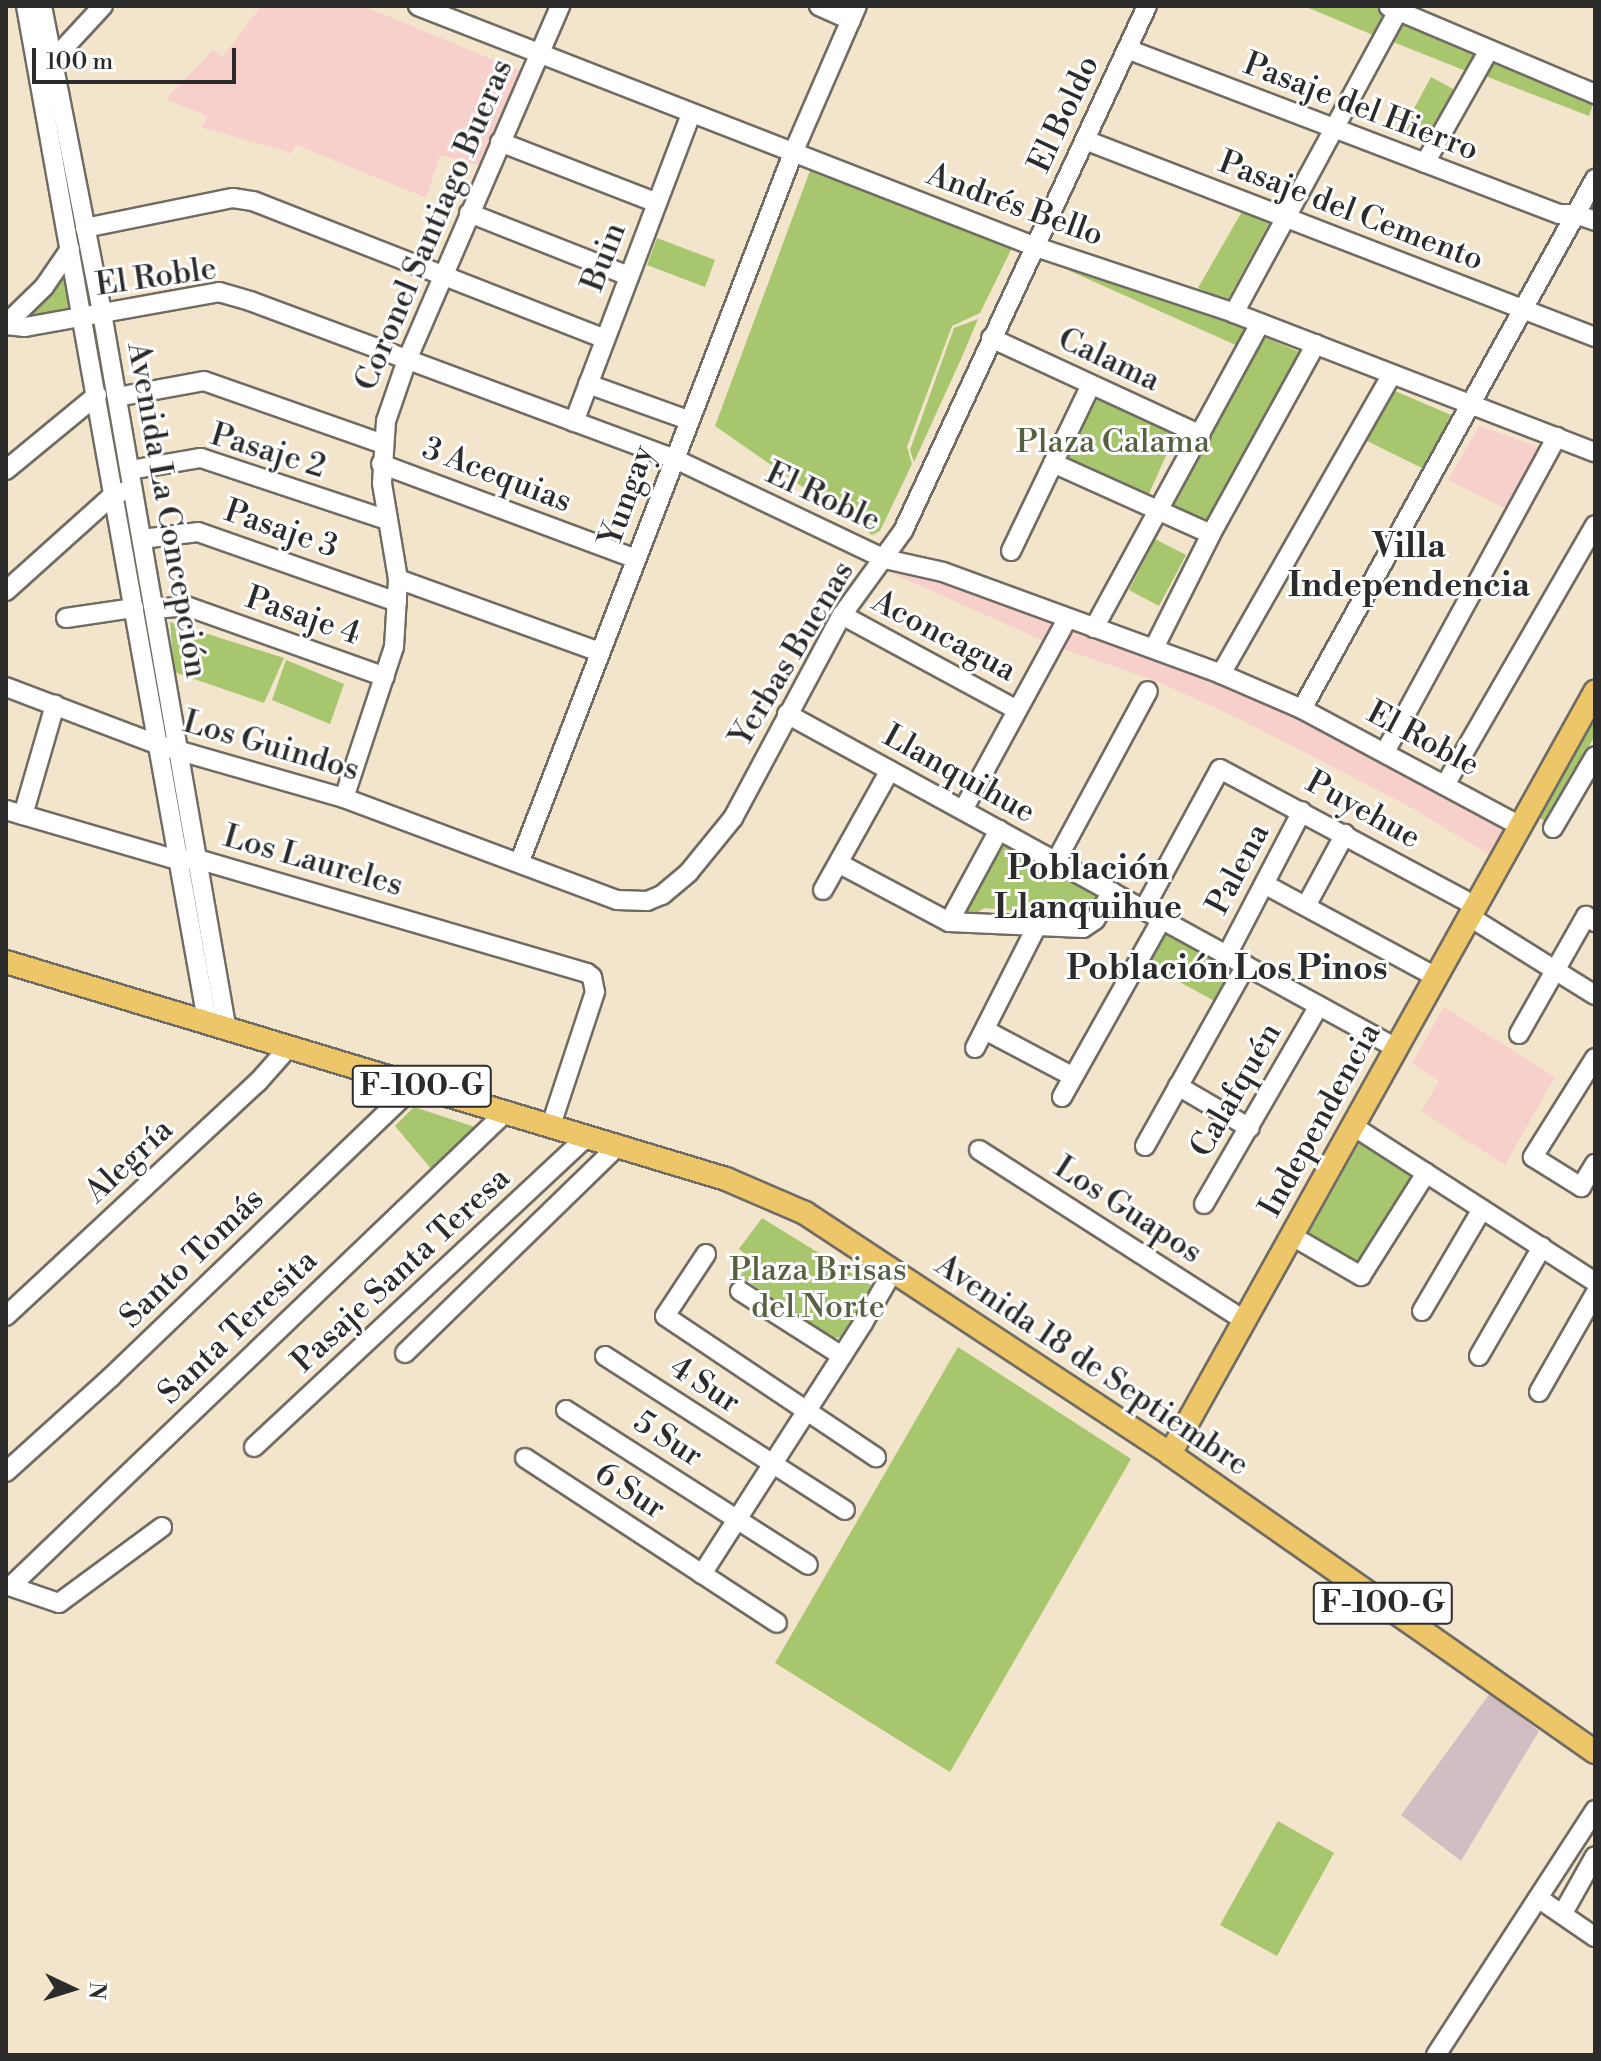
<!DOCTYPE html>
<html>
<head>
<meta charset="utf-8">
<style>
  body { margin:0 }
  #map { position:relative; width:1601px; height:2061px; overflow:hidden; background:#f2e5cb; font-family:"Libre Bodoni",serif }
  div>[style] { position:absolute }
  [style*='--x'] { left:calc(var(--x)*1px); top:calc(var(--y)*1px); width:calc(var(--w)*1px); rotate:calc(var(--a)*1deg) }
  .built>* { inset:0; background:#f7d0cb }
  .industrial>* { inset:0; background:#d2bec2 }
  .green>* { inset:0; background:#a7c66d }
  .roads { filter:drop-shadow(2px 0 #716c63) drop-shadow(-2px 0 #716c63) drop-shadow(0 2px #716c63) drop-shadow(0 -2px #716c63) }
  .minor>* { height:18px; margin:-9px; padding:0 9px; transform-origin:9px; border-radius:9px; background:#fff }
  .major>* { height:22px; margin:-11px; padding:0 11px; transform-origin:11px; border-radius:11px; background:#ecc669 }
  span { translate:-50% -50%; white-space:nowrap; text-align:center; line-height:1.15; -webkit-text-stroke:6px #fff; paint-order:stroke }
  .shield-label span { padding:2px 6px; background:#fff; border:2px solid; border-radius:6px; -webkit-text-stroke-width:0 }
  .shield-label { font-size:30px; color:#2b2b2b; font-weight:700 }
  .street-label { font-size:32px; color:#2b2b2b }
  .park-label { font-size:32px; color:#566142 }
  .neighbourhood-label { font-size:34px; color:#2b2b2b; font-weight:700 }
  .frame { position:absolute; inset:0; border:8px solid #2b2b2b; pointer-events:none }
  .north { position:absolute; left:32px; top:1949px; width:80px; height:80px; -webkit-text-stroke:6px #fff; paint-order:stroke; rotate:94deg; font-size:22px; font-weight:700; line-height:32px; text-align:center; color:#2b2b2b }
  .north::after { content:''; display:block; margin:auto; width:28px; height:36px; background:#2b2b2b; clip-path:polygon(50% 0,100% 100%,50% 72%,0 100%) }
  .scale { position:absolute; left:32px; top:48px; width:204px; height:36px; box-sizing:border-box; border:4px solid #2b2b2b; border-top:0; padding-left:10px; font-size:24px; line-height:28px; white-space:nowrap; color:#2b2b2b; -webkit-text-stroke:6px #fff; paint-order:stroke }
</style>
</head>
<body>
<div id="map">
  <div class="built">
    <i style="clip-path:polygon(261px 6px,363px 6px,520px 71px,522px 78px,481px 166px,440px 155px,426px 198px,297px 145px,291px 153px,201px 127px,208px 116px,166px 99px,213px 50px,222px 58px)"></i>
    <i style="clip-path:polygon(1479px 426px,1543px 448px,1507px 509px,1448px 480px)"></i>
    <i style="clip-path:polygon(897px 567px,1156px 654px,1296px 715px,1514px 826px,1495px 858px,1412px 808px,1244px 721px,1156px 681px,1055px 646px,889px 572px)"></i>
    <i style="clip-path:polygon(1444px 1007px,1555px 1077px,1505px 1165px,1421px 1111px,1439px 1081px,1412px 1063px)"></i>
  </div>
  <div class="industrial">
    <i style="clip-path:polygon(1490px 1693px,1539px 1731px,1461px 1861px,1401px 1815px)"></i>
  </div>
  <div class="green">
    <i style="clip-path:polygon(1304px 6px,1383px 6px,1387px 8px,1373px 35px)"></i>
    <i style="clip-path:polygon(1406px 20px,1483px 54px,1471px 73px,1393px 42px)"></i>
    <i style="clip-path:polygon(1491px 56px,1595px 98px,1589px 116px,1480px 74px)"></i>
    <i style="clip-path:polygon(1431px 77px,1457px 91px,1428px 145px,1402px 131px)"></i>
    <i style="clip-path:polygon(811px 168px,1013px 246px,980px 313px,952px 326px,907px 447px,912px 464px,880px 531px,872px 535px,715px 426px)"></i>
    <i style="clip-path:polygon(1244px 208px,1272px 218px,1227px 301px,1198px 288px)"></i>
    <i style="clip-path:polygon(657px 238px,715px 260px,705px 287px,647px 265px)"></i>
    <i style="clip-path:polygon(1056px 255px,1249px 325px,1238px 346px,1052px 263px)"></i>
    <i style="clip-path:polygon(70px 272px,77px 308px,27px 317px,28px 314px)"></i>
    <i style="clip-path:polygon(978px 319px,961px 359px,914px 462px,910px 450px,954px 328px)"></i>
    <i style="clip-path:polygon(1264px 337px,1302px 353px,1208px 523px,1171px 504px)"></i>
    <i style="clip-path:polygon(1388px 388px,1451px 415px,1424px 469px,1361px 438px)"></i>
    <i style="clip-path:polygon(1093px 391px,1178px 429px,1147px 498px,1060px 461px)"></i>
    <i style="clip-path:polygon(1155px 539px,1186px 555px,1159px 606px,1129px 590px)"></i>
    <i style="clip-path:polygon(170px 622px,284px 658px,264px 703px,174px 672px)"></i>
    <i style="clip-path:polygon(286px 660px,344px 684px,330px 724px,272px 700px)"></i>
    <i style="clip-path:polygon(1595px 720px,1595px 736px,1545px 821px,1538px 817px)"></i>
    <i style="clip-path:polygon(1005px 832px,1101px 886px,1086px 917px,984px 908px,977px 913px,961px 913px)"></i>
    <i style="clip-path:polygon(1166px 924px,1239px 965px,1218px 1003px,1145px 963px)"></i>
    <i style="clip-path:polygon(414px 1107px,478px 1128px,433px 1171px,395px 1126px)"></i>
    <i style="clip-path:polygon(1361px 1140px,1420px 1174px,1362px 1271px,1306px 1238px)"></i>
    <i style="clip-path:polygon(762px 1218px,874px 1287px,842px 1337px,832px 1338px,740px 1276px,752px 1259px,739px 1249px)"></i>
    <i style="clip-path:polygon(958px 1347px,1131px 1459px,950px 1772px,775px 1663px)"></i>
    <i style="clip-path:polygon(1278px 1821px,1334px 1853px,1277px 1956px,1220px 1925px)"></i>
  </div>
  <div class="roads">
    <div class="minor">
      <i style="--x:26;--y:6;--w:1030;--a:79.88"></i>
      <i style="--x:42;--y:6;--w:313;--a:78.9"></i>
      <i style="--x:102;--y:313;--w:724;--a:80.13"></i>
      <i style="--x:418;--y:6;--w:663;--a:21.3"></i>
      <i style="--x:1036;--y:247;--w:209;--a:18.4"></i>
      <i style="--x:1234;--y:313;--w:387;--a:21.1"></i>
      <i style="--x:819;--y:6;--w:35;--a:24"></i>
      <i style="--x:1389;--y:7;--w:224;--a:22.9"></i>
      <i style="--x:1127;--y:49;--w:462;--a:20.9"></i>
      <i style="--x:1559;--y:214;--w:16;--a:0"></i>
      <i style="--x:1575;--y:214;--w:21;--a:19"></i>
      <i style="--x:52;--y:61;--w:75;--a:-47.2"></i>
      <i style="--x:1085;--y:140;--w:547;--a:21.12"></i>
      <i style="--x:500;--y:142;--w:168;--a:21.2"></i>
      <i style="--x:1425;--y:163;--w:130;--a:-60.5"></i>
      <i style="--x:469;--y:213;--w:172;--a:21.5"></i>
      <i style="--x:85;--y:228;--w:151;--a:-11.5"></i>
      <i style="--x:233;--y:198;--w:20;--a:9"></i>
      <i style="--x:253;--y:201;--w:378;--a:21.4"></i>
      <i style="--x:1234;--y:313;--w:349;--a:-61.5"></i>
      <i style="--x:6;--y:324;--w:53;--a:-44.2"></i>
      <i style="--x:44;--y:287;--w:46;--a:-55.6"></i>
      <i style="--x:6;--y:325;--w:19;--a:6"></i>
      <i style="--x:25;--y:327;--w:197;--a:-10.2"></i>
      <i style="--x:219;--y:292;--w:32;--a:16"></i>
      <i style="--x:250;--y:301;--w:451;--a:20.4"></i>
      <i style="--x:673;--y:458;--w:235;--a:25.5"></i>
      <i style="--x:885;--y:559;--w:59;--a:12.6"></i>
      <i style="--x:943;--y:572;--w:296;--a:20.1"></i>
      <i style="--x:1221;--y:674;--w:88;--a:23.4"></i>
      <i style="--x:1302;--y:709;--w:247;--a:28.2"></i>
      <i style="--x:991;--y:338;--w:231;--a:24.8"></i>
      <i style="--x:588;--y:384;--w:106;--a:19.8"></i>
      <i style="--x:117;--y:397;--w:88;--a:-10.4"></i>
      <i style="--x:204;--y:381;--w:190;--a:19.4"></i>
      <i style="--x:574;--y:422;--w:329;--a:-69.2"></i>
      <i style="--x:1053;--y:463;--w:173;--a:24.2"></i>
      <i style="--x:381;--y:464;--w:272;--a:20.4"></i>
      <i style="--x:6;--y:470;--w:118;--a:-39.5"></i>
      <i style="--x:130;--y:470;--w:72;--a:-9.6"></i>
      <i style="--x:201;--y:458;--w:196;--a:18.4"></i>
      <i style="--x:142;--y:539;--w:56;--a:-7.1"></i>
      <i style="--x:198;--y:532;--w:211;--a:19.4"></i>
      <i style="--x:1011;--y:551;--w:184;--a:-64.3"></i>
      <i style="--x:398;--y:579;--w:215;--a:19.9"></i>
      <i style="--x:6;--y:591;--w:145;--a:-41.9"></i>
      <i style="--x:114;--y:494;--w:8;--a:-14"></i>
      <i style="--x:154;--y:609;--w:32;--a:-5"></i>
      <i style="--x:186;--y:606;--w:211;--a:19.6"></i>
      <i style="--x:842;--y:615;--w:199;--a:28.5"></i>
      <i style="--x:66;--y:618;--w:69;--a:-8.4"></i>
      <i style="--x:1094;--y:628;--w:347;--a:-61.4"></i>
      <i style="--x:1154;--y:648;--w:127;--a:-63.4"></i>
      <i style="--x:1211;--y:534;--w:217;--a:-61.1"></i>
      <i style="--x:1221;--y:674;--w:345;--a:-60.3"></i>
      <i style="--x:6;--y:687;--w:164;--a:20.8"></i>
      <i style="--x:159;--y:745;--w:192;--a:16"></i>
      <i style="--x:344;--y:798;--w:291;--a:20.5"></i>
      <i style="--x:617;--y:900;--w:30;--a:2"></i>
      <i style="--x:647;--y:901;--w:16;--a:-22"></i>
      <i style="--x:662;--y:895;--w:35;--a:-40"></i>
      <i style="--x:689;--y:872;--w:70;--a:-50.8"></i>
      <i style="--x:733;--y:818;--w:230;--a:-61.8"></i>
      <i style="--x:842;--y:615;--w:104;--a:-54"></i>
      <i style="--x:903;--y:531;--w:579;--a:-65.07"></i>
      <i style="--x:1302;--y:709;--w:606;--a:-61.06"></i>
      <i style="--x:787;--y:714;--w:695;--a:28.74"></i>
      <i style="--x:1385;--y:752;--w:359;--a:-61.4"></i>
      <i style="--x:1445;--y:785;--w:300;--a:-60"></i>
      <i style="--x:344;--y:798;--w:159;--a:-71.7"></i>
      <i style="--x:394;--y:647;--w:68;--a:-86.6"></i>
      <i style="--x:398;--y:579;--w:97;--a:-99.5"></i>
      <i style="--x:382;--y:483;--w:62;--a:-86.3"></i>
      <i style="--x:386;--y:421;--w:65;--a:-71"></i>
      <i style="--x:407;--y:360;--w:386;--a:-66.6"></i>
      <i style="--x:6;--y:810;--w:178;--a:16.3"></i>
      <i style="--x:177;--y:860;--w:20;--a:-3"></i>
      <i style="--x:197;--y:859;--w:406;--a:16.3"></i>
      <i style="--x:587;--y:973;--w:6;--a:39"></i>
      <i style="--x:592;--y:977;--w:15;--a:79"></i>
      <i style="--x:595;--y:992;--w:140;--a:108.3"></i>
      <i style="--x:963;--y:810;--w:217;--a:-61.4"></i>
      <i style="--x:23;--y:815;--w:115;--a:-73.8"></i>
      <i style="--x:1553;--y:828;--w:83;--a:-59.7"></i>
      <i style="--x:520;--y:861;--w:759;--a:-68.91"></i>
      <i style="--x:793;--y:153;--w:160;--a:-66.5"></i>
      <i style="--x:1056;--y:861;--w:193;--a:-61.6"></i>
      <i style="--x:840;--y:864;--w:123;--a:28"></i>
      <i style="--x:949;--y:922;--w:134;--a:2.6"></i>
      <i style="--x:1083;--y:928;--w:14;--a:-34"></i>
      <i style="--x:1095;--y:920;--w:33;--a:-59"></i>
      <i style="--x:1266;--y:885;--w:193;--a:28.4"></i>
      <i style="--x:823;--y:890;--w:137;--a:-60.8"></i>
      <i style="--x:1306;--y:906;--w:82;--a:-61.6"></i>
      <i style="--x:1144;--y:909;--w:159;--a:-61.5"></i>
      <i style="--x:1220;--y:769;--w:290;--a:28.2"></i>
      <i style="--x:1470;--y:917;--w:147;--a:32"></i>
      <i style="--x:949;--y:922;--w:105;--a:-61.5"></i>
      <i style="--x:1227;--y:955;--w:162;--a:-62.5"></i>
      <i style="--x:985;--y:1030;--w:98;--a:27.9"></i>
      <i style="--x:1519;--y:1034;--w:136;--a:-60.4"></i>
      <i style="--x:1586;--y:916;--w:11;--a:34"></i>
      <i style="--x:975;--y:1048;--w:137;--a:-63.1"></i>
      <i style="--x:1595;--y:1058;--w:117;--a:122.1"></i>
      <i style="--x:1533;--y:1157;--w:57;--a:32"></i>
      <i style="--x:1581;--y:1187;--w:27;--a:-59"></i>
      <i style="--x:1178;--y:1086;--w:83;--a:30.3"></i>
      <i style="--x:1062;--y:1097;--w:204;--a:-60.7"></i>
      <i style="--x:1353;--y:1126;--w:288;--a:32.8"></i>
      <i style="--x:1145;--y:1146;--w:207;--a:-60.8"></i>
      <i style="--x:979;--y:1150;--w:316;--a:32.7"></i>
      <i style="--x:1204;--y:1204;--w:229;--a:-59.9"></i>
      <i style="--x:1292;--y:1236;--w:80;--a:30.1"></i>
      <i style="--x:1361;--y:1276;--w:122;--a:-57.7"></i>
      <i style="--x:706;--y:1254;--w:74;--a:123.5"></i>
      <i style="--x:665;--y:1316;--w:254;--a:33.8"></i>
      <i style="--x:740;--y:1291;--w:121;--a:32.5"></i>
      <i style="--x:1422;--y:1311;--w:118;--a:-59.5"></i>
      <i style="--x:6;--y:1316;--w:344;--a:-42.9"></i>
      <i style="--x:258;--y:1082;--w:48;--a:-48.4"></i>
      <i style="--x:405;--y:1353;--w:297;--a:-44.2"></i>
      <i style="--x:605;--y:1356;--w:285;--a:32.7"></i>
      <i style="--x:1479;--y:1356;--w:126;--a:-60"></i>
      <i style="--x:1539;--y:1392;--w:113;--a:-60.3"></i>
      <i style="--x:566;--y:1410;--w:287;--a:32.6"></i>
      <i style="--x:254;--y:1447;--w:456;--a:-43"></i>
      <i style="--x:525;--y:1458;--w:301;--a:33.2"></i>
      <i style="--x:6;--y:1472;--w:142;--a:-42.1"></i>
      <i style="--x:111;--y:1377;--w:424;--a:-43.8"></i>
      <i style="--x:702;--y:1574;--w:298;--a:-57.3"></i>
      <i style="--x:863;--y:1323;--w:60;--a:-60"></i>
      <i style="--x:6;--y:1585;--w:56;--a:18.8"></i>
      <i style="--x:59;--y:1603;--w:128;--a:-36.4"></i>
      <i style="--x:11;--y:1586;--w:687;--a:-43.76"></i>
      <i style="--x:1538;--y:1898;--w:69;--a:34.4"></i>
      <i style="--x:1563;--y:1913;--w:65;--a:-60.7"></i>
      <i style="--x:1436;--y:2055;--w:292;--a:-57"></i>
    </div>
    <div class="major">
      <i style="--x:6;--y:962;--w:752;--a:16.77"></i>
      <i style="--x:726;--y:1179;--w:86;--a:23.3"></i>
      <i style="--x:805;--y:1213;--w:437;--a:33.4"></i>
      <i style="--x:1170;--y:1454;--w:519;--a:35.04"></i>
      <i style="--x:1170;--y:1454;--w:873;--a:-60.85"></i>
    </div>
  </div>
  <div class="shield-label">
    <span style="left:422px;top:1086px">F-100-G</span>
    <span style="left:1383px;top:1603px">F-100-G</span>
  </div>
  <div class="street-label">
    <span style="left:1361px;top:107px;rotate:21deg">Pasaje del Hierro</span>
    <span style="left:1064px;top:114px;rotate:-65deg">El Boldo</span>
    <span style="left:1015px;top:205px;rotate:20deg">Andrés Bello</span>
    <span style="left:1351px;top:211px;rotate:21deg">Pasaje del Cemento</span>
    <span style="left:434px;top:225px;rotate:-67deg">Coronel Santiago Bueras</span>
    <span style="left:604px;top:257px;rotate:-69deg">Buin</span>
    <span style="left:156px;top:277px;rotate:-8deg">El Roble</span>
    <span style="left:1109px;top:360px;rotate:25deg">Calama</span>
    <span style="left:268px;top:451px;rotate:17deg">Pasaje 2</span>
    <span style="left:497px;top:475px;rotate:21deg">3 Acequias</span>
    <span style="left:627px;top:496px;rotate:-70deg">Yungay</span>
    <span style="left:823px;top:497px;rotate:25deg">El Roble</span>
    <span style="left:167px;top:510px;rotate:80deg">Avenida La Concepción</span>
    <span style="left:281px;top:529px;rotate:19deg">Pasaje 3</span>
    <span style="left:303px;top:616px;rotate:19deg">Pasaje 4</span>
    <span style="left:944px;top:636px;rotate:28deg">Aconcagua</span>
    <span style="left:792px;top:654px;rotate:-59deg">Yerbas Buenas</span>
    <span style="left:1423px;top:739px;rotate:28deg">El Roble</span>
    <span style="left:271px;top:746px;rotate:16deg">Los Guindos</span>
    <span style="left:959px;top:774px;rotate:29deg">Llanquihue</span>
    <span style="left:1363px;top:810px;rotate:29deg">Puyehue</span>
    <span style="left:313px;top:861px;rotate:16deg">Los Laureles</span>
    <span style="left:1238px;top:869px;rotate:-62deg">Palena</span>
    <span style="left:1236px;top:1090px;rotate:-60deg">Calafquén</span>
    <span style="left:1320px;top:1120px;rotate:-61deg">Independencia</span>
    <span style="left:129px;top:1161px;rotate:-43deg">Alegría</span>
    <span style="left:1128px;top:1210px;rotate:33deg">Los Guapos</span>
    <span style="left:192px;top:1258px;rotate:-44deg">Santo Tomás</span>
    <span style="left:401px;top:1270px;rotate:-43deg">Pasaje Santa Teresa</span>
    <span style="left:238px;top:1327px;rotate:-44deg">Santa Teresita</span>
    <span style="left:1092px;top:1365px;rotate:34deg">Avenida 18 de Septiembre</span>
    <span style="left:705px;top:1385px;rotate:33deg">4 Sur</span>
    <span style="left:668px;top:1439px;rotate:33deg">5 Sur</span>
    <span style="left:630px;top:1491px;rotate:33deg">6 Sur</span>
  </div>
  <div class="park-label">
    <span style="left:1113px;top:442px">Plaza Calama</span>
    <span style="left:818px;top:1289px">Plaza Brisas<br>del Norte</span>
  </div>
  <div class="neighbourhood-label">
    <span style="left:1409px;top:567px">Villa<br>Independencia</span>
    <span style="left:1088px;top:889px">Población<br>Llanquihue</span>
    <span style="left:1227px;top:970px">Población Los Pinos</span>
  </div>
  <div class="frame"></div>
  <div class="north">N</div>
  <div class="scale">100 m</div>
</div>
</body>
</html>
